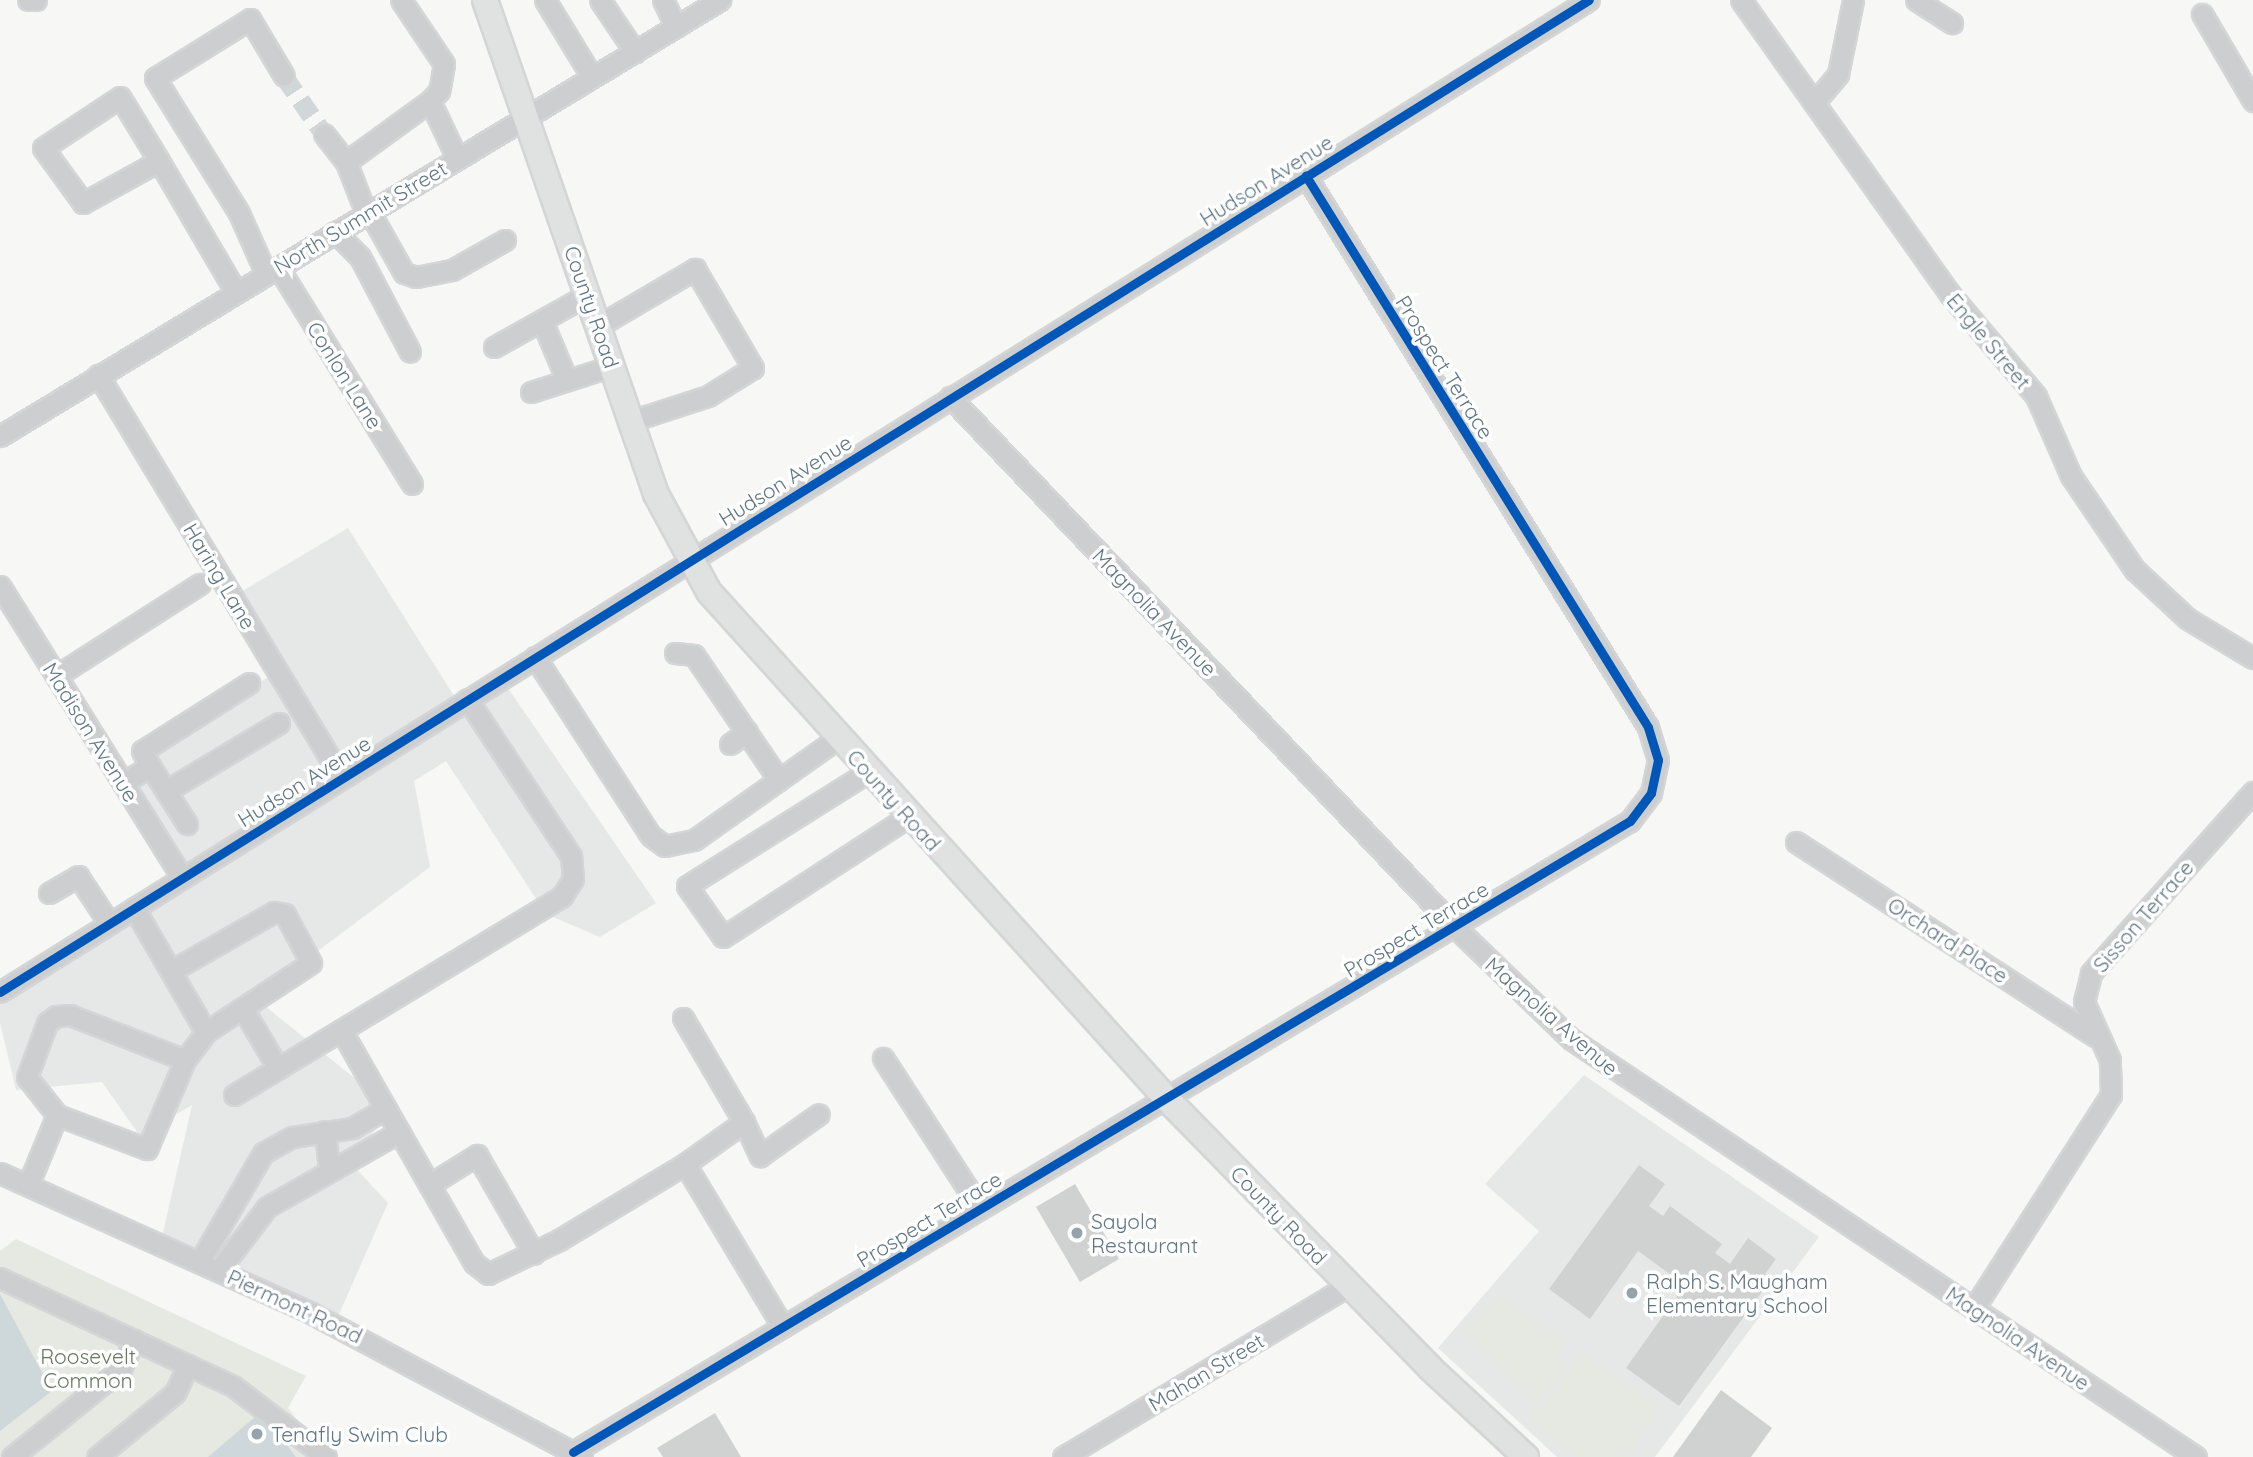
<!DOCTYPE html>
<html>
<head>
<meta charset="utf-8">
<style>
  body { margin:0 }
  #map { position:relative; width:2253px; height:1457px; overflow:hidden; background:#f7f7f5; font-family:Quicksand,sans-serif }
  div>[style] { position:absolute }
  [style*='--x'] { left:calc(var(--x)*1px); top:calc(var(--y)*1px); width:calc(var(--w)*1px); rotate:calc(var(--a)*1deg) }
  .built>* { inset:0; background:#e6e8e8 }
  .green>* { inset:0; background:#e6e9e2 }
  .water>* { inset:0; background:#ced8da }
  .building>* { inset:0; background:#d0d2d2 }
  .minor-tunnel>* { height:19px; margin-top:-9.5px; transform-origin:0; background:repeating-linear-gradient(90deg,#d1d7d8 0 19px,transparent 0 29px) }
  .roads { filter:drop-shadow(2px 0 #d4d5d6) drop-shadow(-2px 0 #d4d5d6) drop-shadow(0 2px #d4d5d6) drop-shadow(0 -2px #d4d5d6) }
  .minor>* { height:19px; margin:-9.5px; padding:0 9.5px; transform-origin:9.5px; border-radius:9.5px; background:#cccecf }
  .major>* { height:24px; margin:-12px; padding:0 12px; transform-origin:12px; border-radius:12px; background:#e0e1e1 }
  .cycleway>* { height:9px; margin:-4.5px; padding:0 4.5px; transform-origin:4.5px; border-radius:4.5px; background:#0057b8 }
  .dots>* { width:19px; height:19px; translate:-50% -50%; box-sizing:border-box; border:4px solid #fff; border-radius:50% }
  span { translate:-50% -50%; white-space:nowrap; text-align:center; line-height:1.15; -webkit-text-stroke:7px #fff; paint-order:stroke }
  .street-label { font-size:21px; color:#607682 }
  .poi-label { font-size:21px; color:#607682 }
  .left { translate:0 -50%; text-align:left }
  .park-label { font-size:21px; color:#667a60 }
</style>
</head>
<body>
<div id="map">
  <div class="built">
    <i style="clip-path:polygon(348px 528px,461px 707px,503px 681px,656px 903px,600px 937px,546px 914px,446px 761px,414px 781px,430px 867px,255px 998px,393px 1109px,349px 1161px,388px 1203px,336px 1321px,162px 1237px,192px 1105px,140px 1136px,102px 1082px,16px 1090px,0 1023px,0 989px,185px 875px,121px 775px,277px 671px,234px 596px)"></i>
    <i style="clip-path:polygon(1584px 1075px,1819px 1237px,1655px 1457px,1557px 1457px,1438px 1348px,1539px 1231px,1485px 1184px)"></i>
  </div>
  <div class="green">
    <i style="clip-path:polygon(16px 1239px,306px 1376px,288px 1408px,325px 1457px,0 1457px,0 1251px)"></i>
    <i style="clip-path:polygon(1500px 1293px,1569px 1344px,1558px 1358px,1568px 1367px,1536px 1404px,1464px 1328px)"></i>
    <i style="clip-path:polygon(1582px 1352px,1661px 1407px,1628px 1457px,1577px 1457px,1530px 1419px)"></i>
  </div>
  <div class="water">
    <i style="clip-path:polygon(0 1294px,52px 1391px,0 1431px)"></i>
    <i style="clip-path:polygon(262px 1411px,296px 1457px,208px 1457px)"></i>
  </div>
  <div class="building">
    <i style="clip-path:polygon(1639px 1165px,1665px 1184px,1649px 1206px,1663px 1216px,1670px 1206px,1722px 1244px,1715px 1253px,1730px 1264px,1748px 1238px,1776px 1259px,1758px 1284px,1764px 1289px,1679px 1406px,1626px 1368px,1685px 1285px,1638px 1251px,1590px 1319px,1549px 1289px)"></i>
    <i style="clip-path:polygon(1075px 1184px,1119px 1259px,1080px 1282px,1036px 1207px)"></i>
    <i style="clip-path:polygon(1721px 1390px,1772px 1428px,1751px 1457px,1673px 1457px)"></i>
    <i style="clip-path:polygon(715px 1413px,741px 1457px,663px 1457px,657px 1448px)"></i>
  </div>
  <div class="minor-tunnel">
    <i style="--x:284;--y:76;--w:70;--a:55.4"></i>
  </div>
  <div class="roads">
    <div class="minor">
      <i style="--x:28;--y:0;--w:8;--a:0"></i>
      <i style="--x:401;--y:0;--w:77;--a:56.1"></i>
      <i style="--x:444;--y:64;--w:27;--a:100"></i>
      <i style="--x:439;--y:91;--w:13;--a:132"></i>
      <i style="--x:545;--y:0;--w:90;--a:58.6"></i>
      <i style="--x:600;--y:0;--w:63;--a:56.1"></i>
      <i style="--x:663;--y:0;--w:30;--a:64"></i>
      <i style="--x:1741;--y:0;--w:359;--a:54.6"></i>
      <i style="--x:1949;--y:293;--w:135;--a:49.8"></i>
      <i style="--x:2036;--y:396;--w:87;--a:66.4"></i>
      <i style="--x:2071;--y:476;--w:114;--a:55.8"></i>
      <i style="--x:2135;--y:570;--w:72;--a:42.8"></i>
      <i style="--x:2188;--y:619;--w:76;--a:31"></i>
      <i style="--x:1916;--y:0;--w:43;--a:32.6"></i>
      <i style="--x:2202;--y:14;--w:101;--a:59.6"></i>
      <i style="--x:1814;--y:103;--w:38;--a:-50"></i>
      <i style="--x:1838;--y:74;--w:76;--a:-78.5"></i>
      <i style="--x:324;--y:134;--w:36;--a:52"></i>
      <i style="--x:159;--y:161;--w:87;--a:151.1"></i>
      <i style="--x:83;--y:203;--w:68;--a:-126"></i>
      <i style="--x:43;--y:148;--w:92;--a:-33.5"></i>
      <i style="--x:120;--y:97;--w:75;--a:58.6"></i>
      <i style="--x:159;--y:161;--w:152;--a:59.6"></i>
      <i style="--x:369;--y:211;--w:71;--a:60.6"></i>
      <i style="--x:404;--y:273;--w:13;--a:18"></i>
      <i style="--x:416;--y:277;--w:37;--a:-11"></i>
      <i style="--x:452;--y:270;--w:61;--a:-29.5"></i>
      <i style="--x:366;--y:213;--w:55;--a:-111.4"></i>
      <i style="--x:346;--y:162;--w:104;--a:-36"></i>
      <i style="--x:430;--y:101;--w:63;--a:64.7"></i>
      <i style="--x:335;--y:232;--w:35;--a:45"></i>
      <i style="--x:360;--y:257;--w:107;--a:62.2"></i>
      <i style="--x:278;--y:267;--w:255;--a:58.3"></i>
      <i style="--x:266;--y:274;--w:67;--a:-113.9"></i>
      <i style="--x:239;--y:213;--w:159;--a:-121.9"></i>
      <i style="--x:155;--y:78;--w:112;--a:-31.8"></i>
      <i style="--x:250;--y:19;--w:66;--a:59.2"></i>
      <i style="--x:542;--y:321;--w:62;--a:67.2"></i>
      <i style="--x:598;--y:326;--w:113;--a:-30.4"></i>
      <i style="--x:695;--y:269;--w:115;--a:59.6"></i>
      <i style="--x:753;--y:368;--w:53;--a:148.1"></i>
      <i style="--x:708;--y:396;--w:81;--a:162"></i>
      <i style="--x:494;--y:347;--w:107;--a:-29.2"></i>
      <i style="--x:98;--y:375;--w:471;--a:58.8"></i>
      <i style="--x:531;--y:392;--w:85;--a:-17.8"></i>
      <i style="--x:950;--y:397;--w:732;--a:46.38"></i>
      <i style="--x:1455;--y:927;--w:161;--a:44"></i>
      <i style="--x:1571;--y:1039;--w:752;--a:33.77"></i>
      <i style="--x:0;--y:436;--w:842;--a:-31.2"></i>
      <i style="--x:0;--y:586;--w:343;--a:58"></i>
      <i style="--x:675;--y:653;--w:19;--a:6"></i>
      <i style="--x:694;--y:655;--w:151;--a:55.8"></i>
      <i style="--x:535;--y:657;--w:213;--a:57.1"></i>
      <i style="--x:651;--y:836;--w:17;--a:36"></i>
      <i style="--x:665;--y:846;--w:30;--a:-12"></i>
      <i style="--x:694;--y:840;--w:176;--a:-35.3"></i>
      <i style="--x:56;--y:676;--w:171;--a:-32.6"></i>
      <i style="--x:730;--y:744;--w:21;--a:-35"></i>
      <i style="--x:150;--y:766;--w:17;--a:-118"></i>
      <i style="--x:142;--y:751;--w:127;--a:-32.4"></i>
      <i style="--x:868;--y:772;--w:214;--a:147.8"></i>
      <i style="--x:687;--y:886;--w:62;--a:54.8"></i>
      <i style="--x:723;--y:937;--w:222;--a:-33"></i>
      <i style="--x:123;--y:783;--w:32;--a:-32"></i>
      <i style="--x:150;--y:766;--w:69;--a:57.5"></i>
      <i style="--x:166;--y:791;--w:132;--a:-31"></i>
      <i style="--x:1796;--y:842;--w:356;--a:33"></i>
      <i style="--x:49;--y:893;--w:34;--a:-30"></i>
      <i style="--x:78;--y:876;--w:56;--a:56.6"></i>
      <i style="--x:134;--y:908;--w:143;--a:59.9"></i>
      <i style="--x:206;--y:1032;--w:35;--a:127"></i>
      <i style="--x:185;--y:1060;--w:97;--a:113.1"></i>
      <i style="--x:147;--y:1149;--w:96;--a:-159.3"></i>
      <i style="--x:57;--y:1115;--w:48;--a:-128.3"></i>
      <i style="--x:27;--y:1077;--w:58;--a:-69.7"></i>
      <i style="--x:47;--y:1023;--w:11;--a:-38"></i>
      <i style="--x:56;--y:1016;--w:14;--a:-4"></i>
      <i style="--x:70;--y:1015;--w:123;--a:21.4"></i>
      <i style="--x:171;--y:971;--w:119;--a:-29.8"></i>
      <i style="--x:274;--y:912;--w:11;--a:10"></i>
      <i style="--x:285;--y:914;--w:55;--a:62"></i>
      <i style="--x:311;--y:963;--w:126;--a:146.7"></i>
      <i style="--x:0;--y:992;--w:1873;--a:-31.98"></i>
      <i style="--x:243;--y:1009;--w:69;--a:59.3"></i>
      <i style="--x:683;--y:1018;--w:121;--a:59.6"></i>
      <i style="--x:744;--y:1122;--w:72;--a:144.6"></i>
      <i style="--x:341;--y:1030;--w:268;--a:60.3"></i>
      <i style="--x:474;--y:1263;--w:18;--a:38"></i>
      <i style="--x:488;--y:1274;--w:79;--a:-25.6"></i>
      <i style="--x:559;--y:1240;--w:147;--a:-31.1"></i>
      <i style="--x:685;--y:1164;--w:190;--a:59"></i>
      <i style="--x:883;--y:1058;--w:179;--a:57.1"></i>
      <i style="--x:234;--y:1095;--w:384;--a:-31.2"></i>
      <i style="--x:562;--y:896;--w:20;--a:-57"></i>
      <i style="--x:573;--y:879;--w:23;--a:-95"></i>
      <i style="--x:571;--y:856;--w:188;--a:-123.5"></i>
      <i style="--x:744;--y:1122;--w:38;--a:65"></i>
      <i style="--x:760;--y:1156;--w:72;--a:-35.4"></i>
      <i style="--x:325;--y:1131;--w:38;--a:84"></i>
      <i style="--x:0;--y:1173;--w:341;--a:24.2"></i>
      <i style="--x:311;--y:1313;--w:307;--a:28"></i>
      <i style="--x:28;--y:1185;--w:76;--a:-67.5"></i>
      <i style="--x:429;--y:1185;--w:57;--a:-32"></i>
      <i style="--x:477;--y:1155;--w:114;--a:60.1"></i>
      <i style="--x:200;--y:1261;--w:125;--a:-59.7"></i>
      <i style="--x:263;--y:1153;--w:33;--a:-29"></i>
      <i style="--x:292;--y:1137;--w:61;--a:-8.5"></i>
      <i style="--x:352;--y:1128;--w:39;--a:-30"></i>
      <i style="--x:219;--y:1270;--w:79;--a:-52.7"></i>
      <i style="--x:267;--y:1207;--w:152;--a:-29.6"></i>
      <i style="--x:0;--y:1278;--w:257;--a:24.9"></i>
      <i style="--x:233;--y:1386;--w:117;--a:37.4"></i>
      <i style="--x:1974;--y:1308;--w:253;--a:-57.3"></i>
      <i style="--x:2111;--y:1095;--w:35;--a:-92"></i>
      <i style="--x:2110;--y:1060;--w:64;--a:-114.1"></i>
      <i style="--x:2084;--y:1002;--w:30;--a:-76"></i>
      <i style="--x:2091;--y:973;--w:243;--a:-48.2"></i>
      <i style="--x:573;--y:1452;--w:1231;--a:-30.84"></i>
      <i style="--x:1630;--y:821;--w:35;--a:-53"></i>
      <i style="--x:1651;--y:793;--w:34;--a:-78"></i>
      <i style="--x:1658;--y:760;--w:34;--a:-107"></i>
      <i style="--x:1648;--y:727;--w:649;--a:-121.83"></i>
      <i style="--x:12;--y:1457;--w:140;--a:-38.9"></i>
      <i style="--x:121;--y:1369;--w:32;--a:-66"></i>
      <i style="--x:97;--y:1457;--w:101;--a:-39.4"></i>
      <i style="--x:175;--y:1393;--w:31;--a:-65"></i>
      <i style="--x:1063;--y:1457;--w:332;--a:-31"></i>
    </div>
    <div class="major">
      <i style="--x:485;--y:0;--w:523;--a:70.91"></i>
      <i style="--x:656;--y:494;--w:111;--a:61.6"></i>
      <i style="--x:709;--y:592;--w:682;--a:47.91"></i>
      <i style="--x:1166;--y:1098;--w:378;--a:45.6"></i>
      <i style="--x:1430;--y:1368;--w:131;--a:42.8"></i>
    </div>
  </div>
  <div class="cycleway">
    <i style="--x:0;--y:992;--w:1873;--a:-31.98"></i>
    <i style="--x:573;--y:1452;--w:1231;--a:-30.84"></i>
    <i style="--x:1630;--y:821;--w:35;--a:-53"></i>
    <i style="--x:1651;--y:793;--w:34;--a:-78"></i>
    <i style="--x:1658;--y:760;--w:34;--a:-107"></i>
    <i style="--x:1648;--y:727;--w:649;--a:-121.83"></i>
  </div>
  <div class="dots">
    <i style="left:1077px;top:1233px;background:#95a3aa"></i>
    <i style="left:1632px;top:1293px;background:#95a3aa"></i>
    <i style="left:257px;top:1434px;background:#95a3aa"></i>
  </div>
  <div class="street-label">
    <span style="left:1266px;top:180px;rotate:-32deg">Hudson Avenue</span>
    <span style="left:360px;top:217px;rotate:-31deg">North Summit Street</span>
    <span style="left:592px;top:307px;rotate:71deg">County Road</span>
    <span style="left:1989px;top:341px;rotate:50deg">Engle Street</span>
    <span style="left:1445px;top:367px;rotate:58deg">Prospect Terrace</span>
    <span style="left:345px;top:375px;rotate:58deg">Conlon Lane</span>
    <span style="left:785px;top:480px;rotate:-32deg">Hudson Avenue</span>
    <span style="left:220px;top:576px;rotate:59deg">Haring Lane</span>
    <span style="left:1155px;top:612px;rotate:46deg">Magnolia Avenue</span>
    <span style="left:91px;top:732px;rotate:58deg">Madison Avenue</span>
    <span style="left:304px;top:781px;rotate:-32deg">Hudson Avenue</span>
    <span style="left:894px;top:800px;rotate:48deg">County Road</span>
    <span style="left:2143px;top:916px;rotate:-49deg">Sisson Terrace</span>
    <span style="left:1416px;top:929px;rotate:-31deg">Prospect Terrace</span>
    <span style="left:1948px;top:940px;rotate:33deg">Orchard Place</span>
    <span style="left:1552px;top:1016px;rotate:41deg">Magnolia Avenue</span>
    <span style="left:1279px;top:1215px;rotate:46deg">County Road</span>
    <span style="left:929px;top:1219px;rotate:-31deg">Prospect Terrace</span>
    <span style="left:295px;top:1306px;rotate:25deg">Piermont Road</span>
    <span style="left:2018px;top:1338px;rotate:34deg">Magnolia Avenue</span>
    <span style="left:1206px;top:1372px;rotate:-31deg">Mahan Street</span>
  </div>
  <div class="poi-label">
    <span class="left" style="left:1091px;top:1233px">Sayola<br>Restaurant</span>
    <span class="left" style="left:1646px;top:1293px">Ralph S. Maugham<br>Elementary School</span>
    <span class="left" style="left:271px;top:1434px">Tenafly Swim Club</span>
  </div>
  <div class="park-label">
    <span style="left:88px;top:1368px">Roosevelt<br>Common</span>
  </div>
</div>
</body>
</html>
